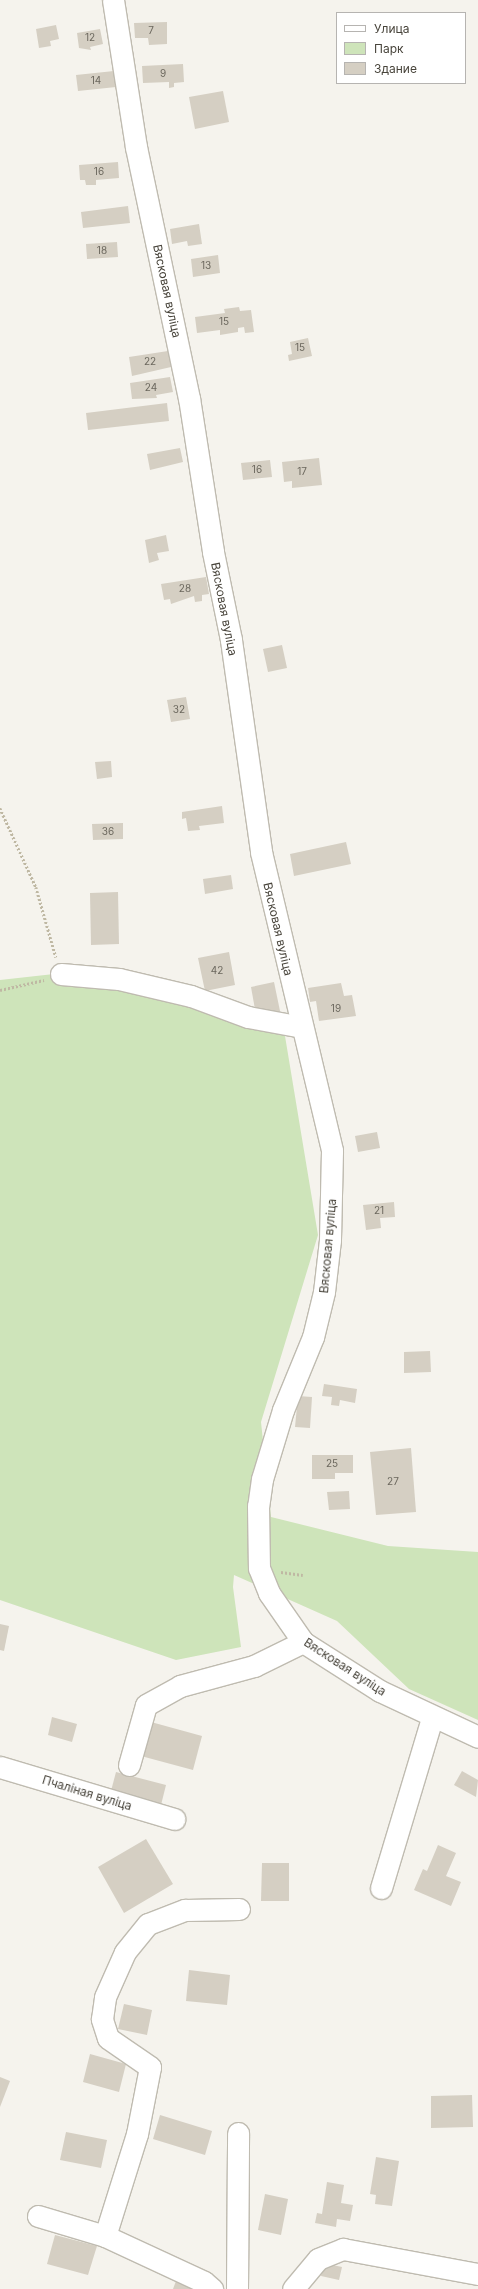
<!DOCTYPE html>
<html>
<head>
<meta charset="utf-8">
<style>
  body { margin:0 }
  #map { position:relative; width:478px; height:2289px; overflow:hidden; background:#f5f3ed; font-family:Inter,sans-serif }
  div>[style] { position:absolute }
  [style*='--x'] { left:calc(var(--x)*1px); top:calc(var(--y)*1px); width:calc(var(--w)*1px); rotate:calc(var(--a)*1deg) }
  .green>* { inset:0; background:#cee4ba }
  .building>* { inset:0; background:#d5cfc3 }
  .path>* { height:2.5px; margin-top:-1.25px; transform-origin:0; background:repeating-linear-gradient(90deg,#bfb8a3 0 2px,transparent 0 4px) }
  .roads { filter:drop-shadow(1px 0 #bfbbb0) drop-shadow(-1px 0 #bfbbb0) drop-shadow(0 1px #bfbbb0) drop-shadow(0 -1px #bfbbb0) }
  .minor>* { height:21px; margin:-10.5px; padding:0 10.5px; transform-origin:10.5px; border-radius:10.5px; background:#fff }
  span { translate:-50% -50%; white-space:nowrap; text-align:center; line-height:1.15; -webkit-text-stroke:3px #fff; paint-order:stroke }
  .number-label { font-size:10px; color:#6b675d }
  .number-label span { -webkit-text-stroke-width:0 }
  .street-label { font-size:12px; color:#48443b }
  .legend { position:absolute; left:336px; top:12px; width:130px; height:72px; box-sizing:border-box; background:#fff; border:1px solid #b6b4b1; margin:0; padding:5px 7px; list-style:none; font-size:12px; color:#48443b }
  .legend li { display:flex; align-items:center; gap:8px; height:20px }
  .legend b { width:20px; border:1px solid #b6b4b1 }
</style>
</head>
<body>
<div id="map">
  <div class="green">
    <i style="clip-path:polygon(63px 973px,284px 1030px,318px 1235px,261px 1422px,271px 1517px,388px 1546px,478px 1552px,478px 1720px,409px 1689px,337px 1621px,234px 1575px,233px 1587px,241px 1647px,176px 1660px,0 1600px,0 980px)"></i>
  </div>
  <div class="building">
    <i style="clip-path:polygon(167px 22px,167px 44px,149px 45px,148px 38px,135px 38px,134px 23px)"></i>
    <i style="clip-path:polygon(56px 25px,59px 39px,50px 41px,51px 46px,39px 48px,36px 29px)"></i>
    <i style="clip-path:polygon(100px 29px,103px 44px,90px 47px,91px 50px,79px 48px,77px 33px)"></i>
    <i style="clip-path:polygon(183px 64px,184px 82px,174px 83px,174px 87px,169px 88px,169px 82px,143px 83px,142px 66px)"></i>
    <i style="clip-path:polygon(114px 71px,116px 87px,78px 91px,76px 75px)"></i>
    <i style="clip-path:polygon(223px 91px,229px 122px,195px 129px,189px 97px)"></i>
    <i style="clip-path:polygon(118px 162px,119px 178px,96px 180px,96px 185px,86px 185px,85px 180px,80px 180px,79px 165px)"></i>
    <i style="clip-path:polygon(128px 206px,130px 223px,83px 228px,81px 212px)"></i>
    <i style="clip-path:polygon(199px 224px,202px 244px,188px 246px,187px 241px,172px 244px,170px 229px)"></i>
    <i style="clip-path:polygon(117px 242px,118px 257px,87px 259px,86px 244px)"></i>
    <i style="clip-path:polygon(218px 255px,220px 273px,193px 277px,191px 259px)"></i>
    <i style="clip-path:polygon(239px 307px,240px 311px,251px 310px,254px 332px,245px 333px,244px 327px,238px 328px,238px 332px,220px 335px,220px 330px,197px 333px,195px 317px,225px 313px,224px 309px)"></i>
    <i style="clip-path:polygon(308px 338px,312px 356px,289px 361px,288px 355px,292px 354px,290px 342px)"></i>
    <i style="clip-path:polygon(168px 351px,171px 367px,132px 376px,129px 357px)"></i>
    <i style="clip-path:polygon(170px 377px,173px 392px,156px 395px,157px 398px,132px 399px,130px 383px)"></i>
    <i style="clip-path:polygon(167px 403px,169px 421px,88px 430px,86px 413px)"></i>
    <i style="clip-path:polygon(180px 448px,183px 462px,150px 470px,147px 454px)"></i>
    <i style="clip-path:polygon(319px 458px,322px 485px,292px 488px,292px 481px,284px 482px,282px 462px)"></i>
    <i style="clip-path:polygon(270px 460px,272px 477px,243px 480px,241px 463px)"></i>
    <i style="clip-path:polygon(166px 535px,169px 551px,157px 553px,159px 560px,149px 563px,145px 540px)"></i>
    <i style="clip-path:polygon(206px 577px,209px 594px,202px 595px,202px 601px,195px 602px,194px 596px,171px 604px,170px 599px,164px 600px,161px 584px)"></i>
    <i style="clip-path:polygon(282px 645px,287px 668px,268px 672px,263px 649px)"></i>
    <i style="clip-path:polygon(186px 697px,190px 719px,171px 722px,167px 700px)"></i>
    <i style="clip-path:polygon(111px 761px,112px 777px,97px 779px,95px 762px)"></i>
    <i style="clip-path:polygon(222px 806px,224px 823px,199px 826px,200px 830px,188px 831px,186px 818px,182px 819px,182px 812px)"></i>
    <i style="clip-path:polygon(123px 823px,123px 839px,93px 840px,92px 824px)"></i>
    <i style="clip-path:polygon(346px 842px,351px 864px,294px 876px,290px 854px)"></i>
    <i style="clip-path:polygon(231px 875px,233px 889px,205px 894px,203px 879px)"></i>
    <i style="clip-path:polygon(118px 892px,119px 944px,91px 945px,90px 893px)"></i>
    <i style="clip-path:polygon(229px 952px,235px 985px,205px 991px,198px 958px)"></i>
    <i style="clip-path:polygon(274px 982px,280px 1011px,256px 1015px,251px 987px)"></i>
    <i style="clip-path:polygon(341px 983px,344px 996px,352px 995px,356px 1016px,319px 1021px,316px 1001px,310px 1002px,308px 988px)"></i>
    <i style="clip-path:polygon(377px 1132px,380px 1148px,358px 1152px,355px 1136px)"></i>
    <i style="clip-path:polygon(394px 1202px,395px 1217px,380px 1218px,381px 1228px,366px 1230px,363px 1205px)"></i>
    <i style="clip-path:polygon(430px 1351px,431px 1372px,404px 1373px,404px 1352px)"></i>
    <i style="clip-path:polygon(324px 1384px,357px 1389px,355px 1403px,340px 1400px,339px 1406px,331px 1405px,332px 1397px,322px 1396px)"></i>
    <i style="clip-path:polygon(298px 1396px,312px 1397px,310px 1428px,295px 1427px)"></i>
    <i style="clip-path:polygon(411px 1448px,416px 1512px,376px 1515px,370px 1452px)"></i>
    <i style="clip-path:polygon(312px 1455px,353px 1455px,353px 1473px,335px 1473px,335px 1479px,312px 1479px)"></i>
    <i style="clip-path:polygon(349px 1491px,350px 1509px,329px 1510px,327px 1492px)"></i>
    <i style="clip-path:polygon(0 1624px,9px 1626px,4px 1651px,0 1650px)"></i>
    <i style="clip-path:polygon(52px 1717px,77px 1724px,72px 1742px,48px 1735px)"></i>
    <i style="clip-path:polygon(151px 1722px,202px 1736px,193px 1770px,141px 1756px)"></i>
    <i style="clip-path:polygon(462px 1771px,478px 1780px,476px 1797px,454px 1785px)"></i>
    <i style="clip-path:polygon(116px 1772px,166px 1785px,161px 1805px,111px 1791px)"></i>
    <i style="clip-path:polygon(146px 1839px,173px 1884px,124px 1913px,98px 1867px)"></i>
    <i style="clip-path:polygon(438px 1845px,456px 1853px,446px 1876px,461px 1882px,451px 1906px,414px 1890px,423px 1869px,427px 1871px)"></i>
    <i style="clip-path:polygon(262px 1863px,289px 1863px,289px 1901px,261px 1901px)"></i>
    <i style="clip-path:polygon(189px 1970px,230px 1975px,227px 2005px,186px 2001px)"></i>
    <i style="clip-path:polygon(124px 2004px,152px 2010px,147px 2035px,118px 2029px)"></i>
    <i style="clip-path:polygon(90px 2054px,126px 2064px,119px 2092px,83px 2082px)"></i>
    <i style="clip-path:polygon(0 2077px,10px 2081px,0 2107px)"></i>
    <i style="clip-path:polygon(472px 2095px,473px 2127px,431px 2128px,431px 2096px)"></i>
    <i style="clip-path:polygon(160px 2115px,212px 2131px,205px 2155px,153px 2139px)"></i>
    <i style="clip-path:polygon(66px 2132px,107px 2140px,101px 2168px,60px 2160px)"></i>
    <i style="clip-path:polygon(376px 2157px,399px 2161px,392px 2206px,375px 2204px,376px 2195px,370px 2194px)"></i>
    <i style="clip-path:polygon(327px 2182px,344px 2185px,341px 2203px,353px 2205px,350px 2221px,337px 2219px,336px 2227px,315px 2223px,317px 2213px,322px 2214px)"></i>
    <i style="clip-path:polygon(265px 2194px,288px 2199px,281px 2235px,258px 2230px)"></i>
    <i style="clip-path:polygon(55px 2235px,97px 2246px,88px 2275px,47px 2264px)"></i>
    <i style="clip-path:polygon(323px 2263px,342px 2267px,339px 2280px,321px 2276px)"></i>
    <i style="clip-path:polygon(176px 2281px,197px 2289px,173px 2289px)"></i>
  </div>
  <div class="path">
    <i style="--x:0;--y:808;--w:87;--a:65.5"></i>
    <i style="--x:36;--y:887;--w:73;--a:74.1"></i>
    <i style="--x:0;--y:990;--w:45;--a:-12.8"></i>
    <i style="--x:281;--y:1572;--w:22;--a:8"></i>
  </div>
  <div class="roads">
    <div class="minor">
      <i style="--x:113;--y:0;--w:149;--a:81.1"></i>
      <i style="--x:136;--y:147;--w:257;--a:78.1"></i>
      <i style="--x:189;--y:398;--w:156;--a:81.1"></i>
      <i style="--x:213;--y:552;--w:90;--a:78.4"></i>
      <i style="--x:231;--y:640;--w:214;--a:81.9"></i>
      <i style="--x:261;--y:852;--w:307;--a:76.6"></i>
      <i style="--x:332;--y:1151;--w:89;--a:91.3"></i>
      <i style="--x:330;--y:1240;--w:52;--a:96.6"></i>
      <i style="--x:324;--y:1292;--w:46;--a:103.7"></i>
      <i style="--x:313;--y:1337;--w:79;--a:112.3"></i>
      <i style="--x:283;--y:1410;--w:72;--a:106.9"></i>
      <i style="--x:262;--y:1479;--w:27;--a:98"></i>
      <i style="--x:258;--y:1506;--w:62;--a:89.1"></i>
      <i style="--x:259;--y:1568;--w:27;--a:68"></i>
      <i style="--x:269;--y:1593;--w:60;--a:55.2"></i>
      <i style="--x:303;--y:1642;--w:91;--a:32.5"></i>
      <i style="--x:380;--y:1691;--w:108;--a:25.1"></i>
      <i style="--x:61;--y:974;--w:58;--a:4.9"></i>
      <i style="--x:119;--y:979;--w:74;--a:13.3"></i>
      <i style="--x:191;--y:996;--w:61;--a:20.2"></i>
      <i style="--x:248;--y:1017;--w:55;--a:10.5"></i>
      <i style="--x:129;--y:1765;--w:62;--a:-74.2"></i>
      <i style="--x:146;--y:1705;--w:39;--a:-29"></i>
      <i style="--x:180;--y:1686;--w:77;--a:-15.1"></i>
      <i style="--x:254;--y:1666;--w:55;--a:-26.1"></i>
      <i style="--x:0;--y:1767;--w:182;--a:16.6"></i>
      <i style="--x:381;--y:1888;--w:177;--a:-73.3"></i>
      <i style="--x:38;--y:2216;--w:70;--a:16.6"></i>
      <i style="--x:105;--y:2236;--w:109;--a:24.9"></i>
      <i style="--x:204;--y:2282;--w:11;--a:41"></i>
      <i style="--x:105;--y:2236;--w:107;--a:-72.6"></i>
      <i style="--x:137;--y:2134;--w:68;--a:-79"></i>
      <i style="--x:150;--y:2067;--w:51;--a:-145.4"></i>
      <i style="--x:108;--y:2038;--w:20;--a:-108"></i>
      <i style="--x:102;--y:2019;--w:22;--a:-82"></i>
      <i style="--x:105;--y:1997;--w:49;--a:-66"></i>
      <i style="--x:125;--y:1952;--w:36;--a:-51"></i>
      <i style="--x:148;--y:1924;--w:40;--a:-21"></i>
      <i style="--x:185;--y:1910;--w:54;--a:-1.1"></i>
      <i style="--x:237;--y:2289;--w:156;--a:-89.6"></i>
      <i style="--x:293;--y:2289;--w:39;--a:-50"></i>
      <i style="--x:318;--y:2259;--w:27;--a:-22"></i>
      <i style="--x:343;--y:2249;--w:137;--a:10.5"></i>
    </div>
  </div>
  <div class="number-label">
    <span style="left:151px;top:31px">7</span>
    <span style="left:90px;top:38px">12</span>
    <span style="left:163px;top:74px">9</span>
    <span style="left:96px;top:81px">14</span>
    <span style="left:99px;top:172px">16</span>
    <span style="left:102px;top:251px">18</span>
    <span style="left:206px;top:266px">13</span>
    <span style="left:224px;top:322px">15</span>
    <span style="left:300px;top:348px">15</span>
    <span style="left:150px;top:362px">22</span>
    <span style="left:151px;top:388px">24</span>
    <span style="left:257px;top:470px">16</span>
    <span style="left:302px;top:472px">17</span>
    <span style="left:185px;top:589px">28</span>
    <span style="left:179px;top:710px">32</span>
    <span style="left:108px;top:832px">36</span>
    <span style="left:217px;top:971px">42</span>
    <span style="left:336px;top:1009px">19</span>
    <span style="left:379px;top:1211px">21</span>
    <span style="left:332px;top:1464px">25</span>
    <span style="left:393px;top:1482px">27</span>
  </div>
  <div class="street-label">
    <span style="left:167px;top:291px;rotate:78deg">Вясковая вуліца</span>
    <span style="left:224px;top:609px;rotate:79deg">Вясковая вуліца</span>
    <span style="left:278px;top:929px;rotate:77deg">Вясковая вуліца</span>
    <span style="left:328px;top:1246px;rotate:-85deg">Вясковая вуліца</span>
    <span style="left:345px;top:1667px;rotate:33deg">Вясковая вуліца</span>
    <span style="left:87px;top:1793px;rotate:17deg">Пчаліная вуліца</span>
  </div>
  <ul class="legend">
  <li><b style="height:5px;background:#fff"></b>Улица</li>
  <li><b style="height:11px;background:#cee4ba"></b>Парк</li>
  <li><b style="height:11px;background:#d5cfc3"></b>Здание</li>
  </ul>
</div>
</body>
</html>
